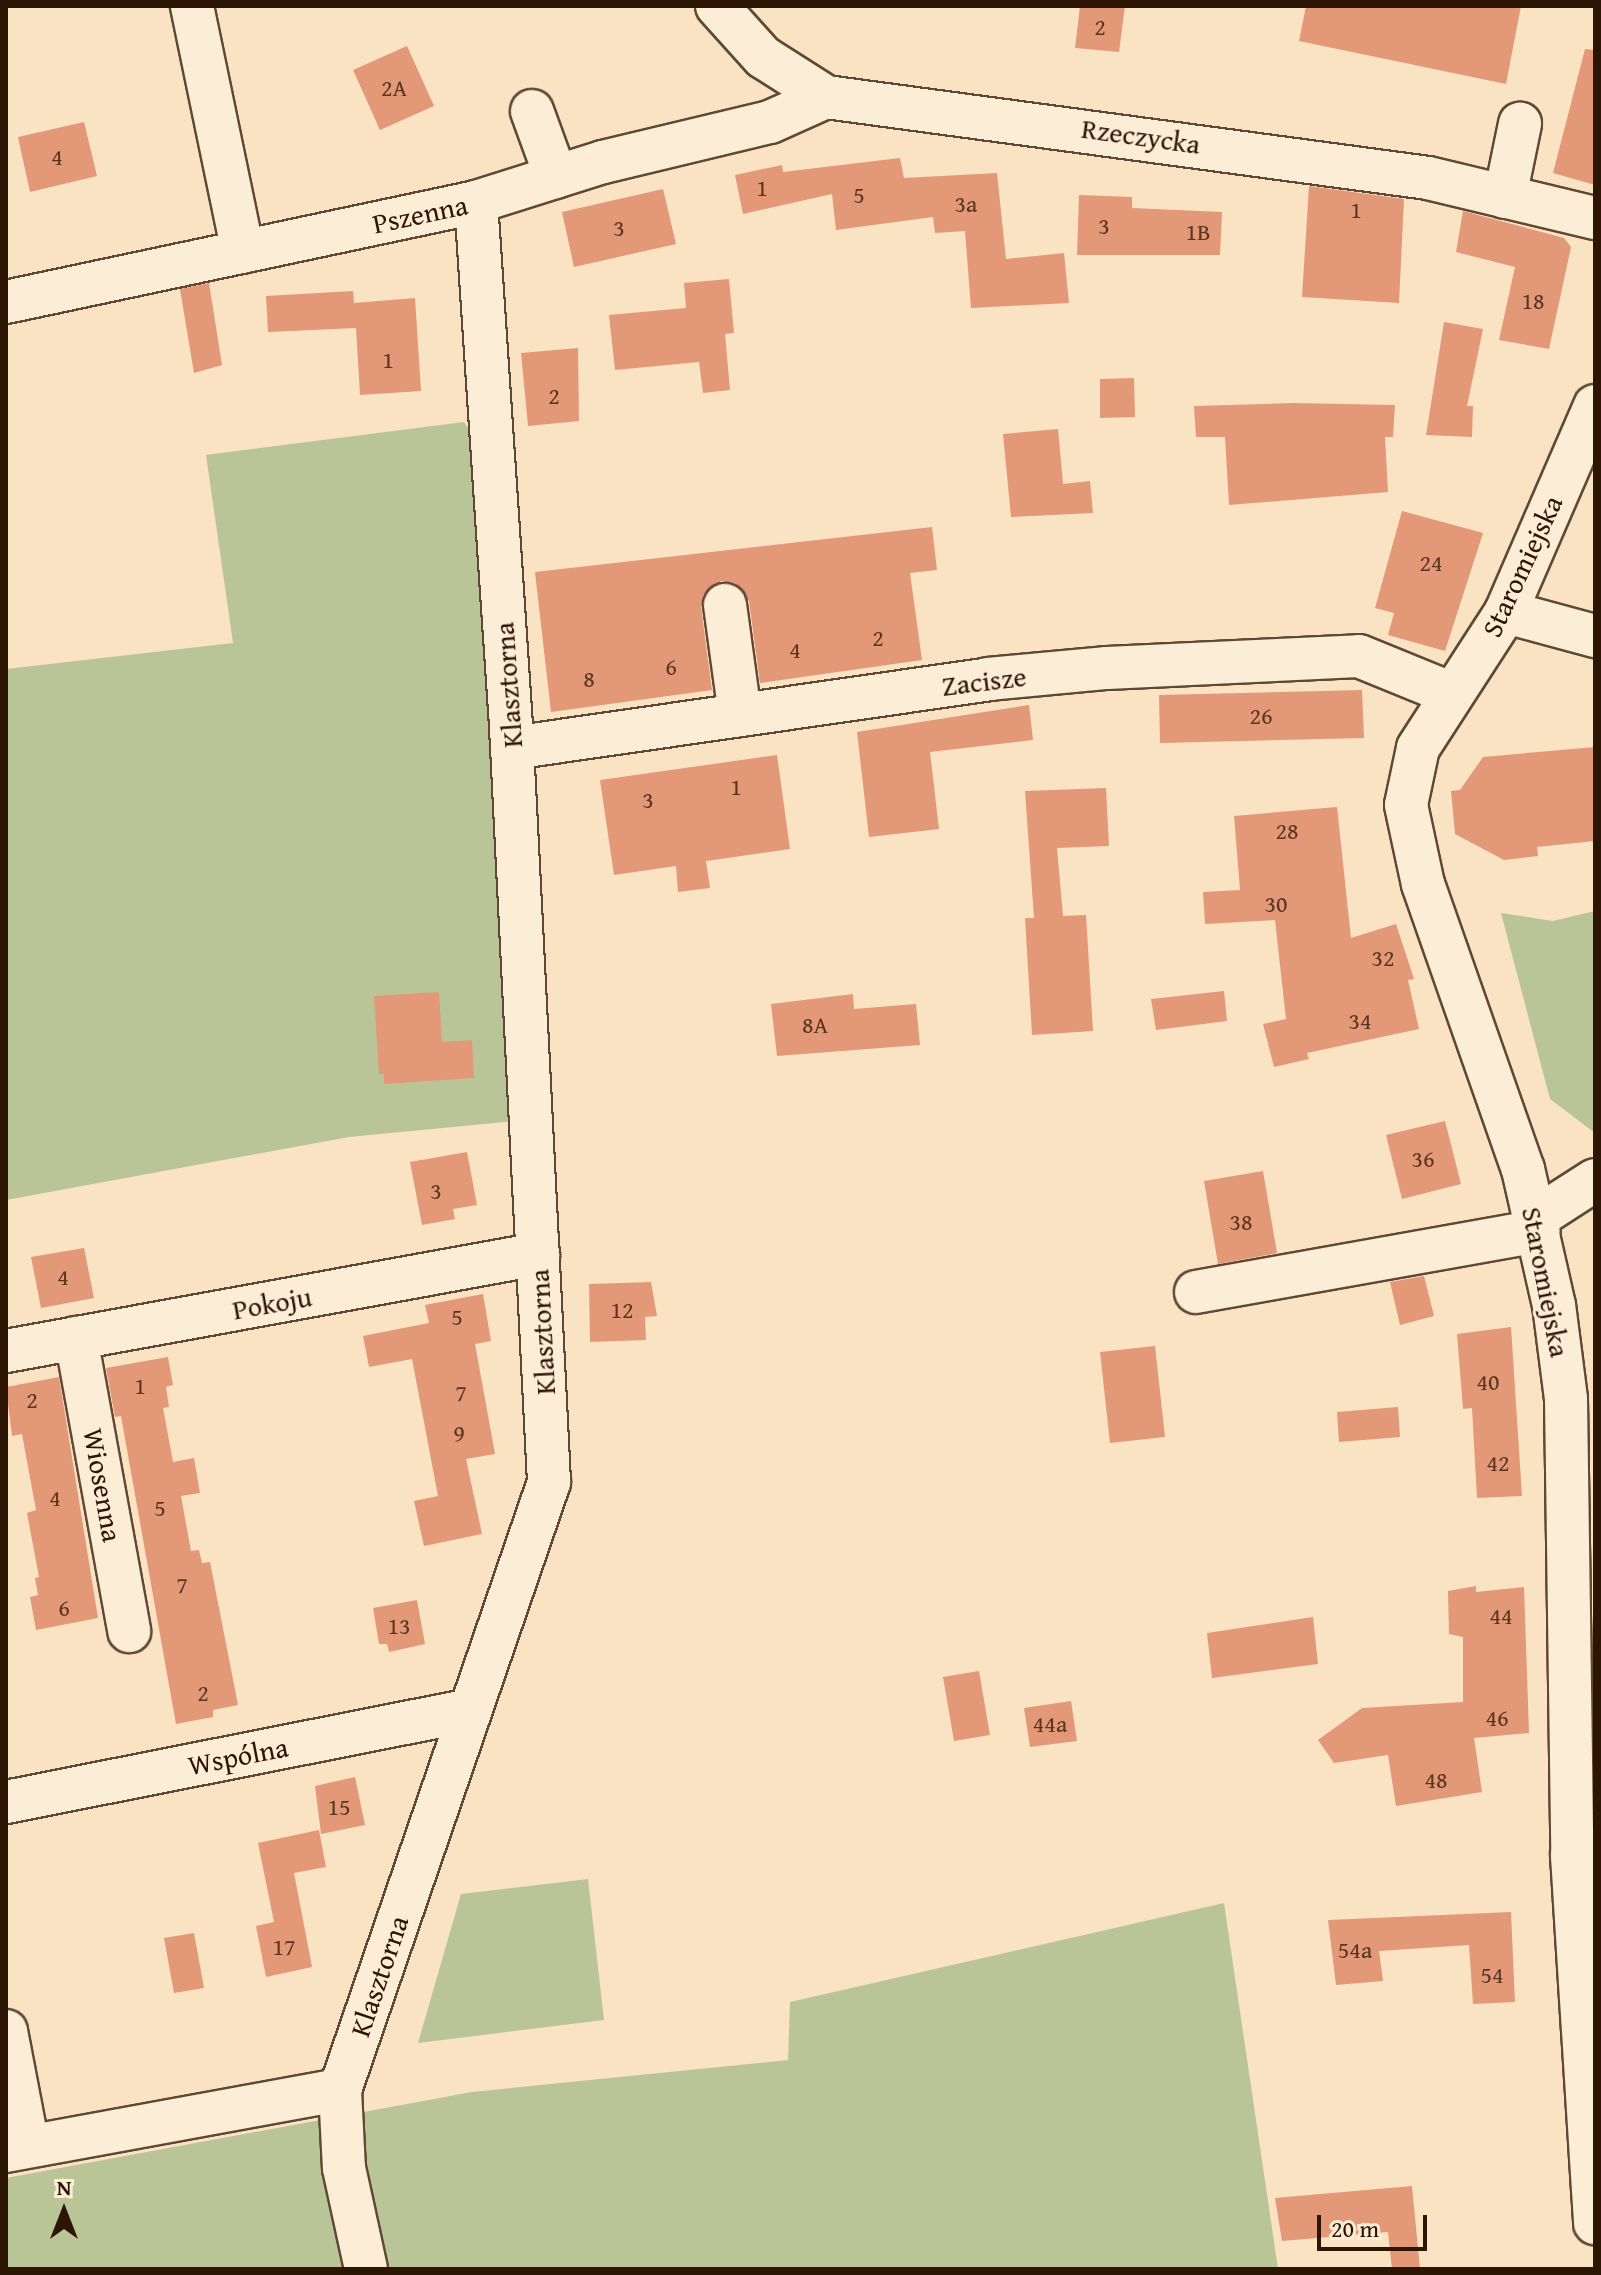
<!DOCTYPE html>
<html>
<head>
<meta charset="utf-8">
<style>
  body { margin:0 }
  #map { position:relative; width:1601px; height:2275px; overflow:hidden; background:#fae3c2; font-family:"Gentium Book Plus",serif }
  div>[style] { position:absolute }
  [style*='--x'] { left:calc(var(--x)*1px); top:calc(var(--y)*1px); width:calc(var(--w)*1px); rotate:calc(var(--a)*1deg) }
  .green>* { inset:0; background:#b9c597 }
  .building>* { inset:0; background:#e39877 }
  .roads { filter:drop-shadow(2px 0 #604834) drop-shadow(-2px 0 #604834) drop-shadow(0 2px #604834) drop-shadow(0 -2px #604834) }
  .minor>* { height:42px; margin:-21px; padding:0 21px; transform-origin:21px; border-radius:21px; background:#fcedd7 }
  span { translate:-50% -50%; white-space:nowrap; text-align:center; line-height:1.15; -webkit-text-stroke:6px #fcedd7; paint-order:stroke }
  .number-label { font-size:24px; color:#5a3621 }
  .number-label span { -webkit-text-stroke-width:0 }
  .street-label { font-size:28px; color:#2d1504 }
  .frame { position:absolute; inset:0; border:8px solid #2d1504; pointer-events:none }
  .north { position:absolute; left:24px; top:2171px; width:80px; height:80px; -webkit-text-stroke:6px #fcedd7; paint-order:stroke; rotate:0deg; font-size:22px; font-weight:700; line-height:32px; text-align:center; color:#2d1504 }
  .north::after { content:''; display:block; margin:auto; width:28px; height:36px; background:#2d1504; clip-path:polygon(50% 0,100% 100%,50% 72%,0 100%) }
  .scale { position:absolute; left:1317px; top:2215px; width:110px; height:36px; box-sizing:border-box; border:4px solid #2d1504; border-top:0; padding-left:10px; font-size:24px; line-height:28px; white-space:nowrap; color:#2d1504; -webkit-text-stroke:6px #fcedd7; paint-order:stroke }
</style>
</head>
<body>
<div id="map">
  <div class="green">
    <i style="clip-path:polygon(464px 422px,470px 431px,514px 1121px,349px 1137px,6px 1200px,6px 669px,233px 643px,206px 455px)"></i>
    <i style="clip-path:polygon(1595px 911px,1595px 1133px,1550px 1099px,1501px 913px,1553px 921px)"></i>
    <i style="clip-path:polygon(588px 1879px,604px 2020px,418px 2043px,461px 1894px)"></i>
    <i style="clip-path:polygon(1224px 1903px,1278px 2269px,6px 2269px,6px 2178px,472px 2092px,788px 2060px,790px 2002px)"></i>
  </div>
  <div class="building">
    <i style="clip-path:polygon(1080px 6px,1125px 6px,1119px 52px,1075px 48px)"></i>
    <i style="clip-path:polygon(1306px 6px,1521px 6px,1506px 84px,1299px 41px)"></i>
    <i style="clip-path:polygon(407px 46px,434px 106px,380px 130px,353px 70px)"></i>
    <i style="clip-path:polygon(1585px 49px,1595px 50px,1595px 185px,1553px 173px)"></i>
    <i style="clip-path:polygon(84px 122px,97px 176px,30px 192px,18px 137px)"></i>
    <i style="clip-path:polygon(900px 158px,904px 178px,997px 173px,1006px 259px,1064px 253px,1069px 303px,971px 308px,965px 231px,935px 233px,933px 217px,836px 230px,832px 194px,743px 214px,735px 175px,782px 165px,783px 172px)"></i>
    <i style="clip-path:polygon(1309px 186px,1404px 199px,1399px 303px,1302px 297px)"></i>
    <i style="clip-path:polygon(663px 189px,676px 244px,574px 267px,562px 212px)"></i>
    <i style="clip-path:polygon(1079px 195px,1132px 197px,1132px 208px,1222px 212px,1220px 255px,1077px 255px)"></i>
    <i style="clip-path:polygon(1463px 211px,1564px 238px,1571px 247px,1549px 349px,1499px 340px,1515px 267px,1456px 252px)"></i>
    <i style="clip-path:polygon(729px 279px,734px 333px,725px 334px,730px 390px,703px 393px,699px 362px,615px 370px,609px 315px,686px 308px,684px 283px)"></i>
    <i style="clip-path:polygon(209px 283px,222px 365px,194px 373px,180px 289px)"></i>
    <i style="clip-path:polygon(353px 291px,354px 303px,415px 298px,421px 391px,360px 395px,356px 328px,268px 332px,266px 296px)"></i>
    <i style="clip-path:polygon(1444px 322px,1483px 329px,1467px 406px,1473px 406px,1472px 437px,1426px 435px)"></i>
    <i style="clip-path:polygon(578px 348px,579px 421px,528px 426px,521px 353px)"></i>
    <i style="clip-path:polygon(1134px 378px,1135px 417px,1100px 418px,1100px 379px)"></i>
    <i style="clip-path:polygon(1293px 403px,1395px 405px,1393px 437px,1385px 437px,1388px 492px,1229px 505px,1225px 437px,1196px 437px,1194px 406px)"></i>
    <i style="clip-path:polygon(1058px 429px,1063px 484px,1090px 481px,1093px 513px,1011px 517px,1003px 434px)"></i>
    <i style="clip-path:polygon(1402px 511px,1483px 533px,1445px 651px,1388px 635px,1394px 613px,1375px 608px)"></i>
    <i style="clip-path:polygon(932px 527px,937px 570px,910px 573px,922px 660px,760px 683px,749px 601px,735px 583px,721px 581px,703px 595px,701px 607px,712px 690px,551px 712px,535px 572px)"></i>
    <i style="clip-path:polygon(1362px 690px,1364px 738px,1160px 743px,1159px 695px)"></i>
    <i style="clip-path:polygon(1029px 705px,1033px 740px,930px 752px,939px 829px,869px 837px,857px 732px)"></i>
    <i style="clip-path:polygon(1595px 747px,1595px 841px,1537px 847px,1538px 856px,1504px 860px,1455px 834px,1451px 791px,1460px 790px,1483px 757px)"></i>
    <i style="clip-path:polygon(777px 755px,790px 849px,706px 861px,710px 888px,678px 892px,676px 866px,614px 875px,600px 780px)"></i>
    <i style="clip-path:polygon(1106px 788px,1109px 846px,1057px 848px,1063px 916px,1086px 915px,1093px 1031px,1032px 1035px,1025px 918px,1034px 918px,1025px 791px)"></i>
    <i style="clip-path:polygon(1337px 807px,1351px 938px,1396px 924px,1414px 979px,1408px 980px,1419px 1029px,1307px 1053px,1309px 1059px,1274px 1067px,1263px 1024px,1286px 1019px,1275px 920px,1205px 924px,1203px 892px,1240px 890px,1234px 816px)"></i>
    <i style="clip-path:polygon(1224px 991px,1227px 1021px,1156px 1030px,1151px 999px)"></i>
    <i style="clip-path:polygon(439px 992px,442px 1042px,472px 1040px,474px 1078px,384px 1084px,384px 1074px,379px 1074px,374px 996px)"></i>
    <i style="clip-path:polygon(853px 994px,854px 1009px,916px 1004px,920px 1045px,777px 1056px,771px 1004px)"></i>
    <i style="clip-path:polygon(1445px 1121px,1461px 1184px,1402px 1199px,1386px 1135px)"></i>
    <i style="clip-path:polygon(467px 1152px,477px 1205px,453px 1209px,455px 1219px,422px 1225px,410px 1162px)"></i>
    <i style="clip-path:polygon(1263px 1171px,1277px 1253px,1218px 1264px,1204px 1181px)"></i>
    <i style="clip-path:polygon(84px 1248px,94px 1298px,41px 1308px,31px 1257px)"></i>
    <i style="clip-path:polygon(1424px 1276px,1434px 1316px,1400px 1325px,1390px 1282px)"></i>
    <i style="clip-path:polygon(651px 1282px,657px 1316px,645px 1317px,646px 1340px,590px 1342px,589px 1284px)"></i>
    <i style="clip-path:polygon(483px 1294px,491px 1341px,475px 1344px,495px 1454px,466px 1459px,482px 1534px,424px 1546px,414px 1501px,438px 1496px,412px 1359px,369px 1367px,363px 1336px,429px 1323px,425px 1305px)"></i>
    <i style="clip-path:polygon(1511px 1327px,1522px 1496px,1477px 1498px,1472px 1408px,1463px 1409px,1457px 1334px)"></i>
    <i style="clip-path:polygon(1155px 1346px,1165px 1437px,1110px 1443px,1100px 1352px)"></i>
    <i style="clip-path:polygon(168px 1357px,173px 1385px,166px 1387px,169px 1407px,163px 1408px,173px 1462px,194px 1458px,200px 1493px,181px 1496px,191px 1551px,199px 1550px,202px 1563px,210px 1562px,238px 1705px,213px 1710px,213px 1717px,176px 1724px,121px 1416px,115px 1417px,106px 1368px)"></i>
    <i style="clip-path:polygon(59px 1377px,98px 1618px,36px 1630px,30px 1597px,38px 1595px,35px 1578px,39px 1577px,27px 1513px,36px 1510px,22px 1434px,12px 1436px,6px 1387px)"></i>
    <i style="clip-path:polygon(1398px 1407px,1400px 1437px,1339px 1442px,1337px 1412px)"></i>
    <i style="clip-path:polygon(1476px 1586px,1476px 1592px,1524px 1587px,1529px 1733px,1474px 1738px,1482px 1792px,1396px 1806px,1388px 1755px,1334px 1763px,1318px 1740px,1362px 1708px,1463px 1702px,1463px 1637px,1449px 1634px,1448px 1591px)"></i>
    <i style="clip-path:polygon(417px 1600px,425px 1644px,389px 1652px,387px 1644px,379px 1644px,373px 1608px)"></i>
    <i style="clip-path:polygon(1313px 1617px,1318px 1664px,1212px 1678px,1207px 1633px)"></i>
    <i style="clip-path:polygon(979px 1671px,990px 1735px,954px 1741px,943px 1677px)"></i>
    <i style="clip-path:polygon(1071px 1701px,1077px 1741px,1030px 1747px,1024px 1708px)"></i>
    <i style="clip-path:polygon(355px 1777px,365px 1825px,321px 1834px,315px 1786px)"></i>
    <i style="clip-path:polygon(319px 1830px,326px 1867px,294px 1873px,312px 1967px,266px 1977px,256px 1926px,274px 1922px,258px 1843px)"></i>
    <i style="clip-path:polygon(1511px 1912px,1515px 2002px,1473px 2004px,1469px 1945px,1379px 1951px,1383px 1981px,1336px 1985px,1328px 1920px)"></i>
    <i style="clip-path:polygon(194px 1933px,204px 1988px,174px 1993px,164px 1938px)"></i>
    <i style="clip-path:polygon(1412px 2186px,1420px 2269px,1392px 2269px,1388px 2232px,1282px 2241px,1275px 2198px)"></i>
  </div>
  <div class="roads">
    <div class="minor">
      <i style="--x:192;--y:6;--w:251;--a:78.3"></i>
      <i style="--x:717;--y:6;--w:69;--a:48"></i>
      <i style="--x:763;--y:57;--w:75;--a:32.4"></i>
      <i style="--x:826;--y:97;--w:607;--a:7.66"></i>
      <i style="--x:1428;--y:178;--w:172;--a:13.5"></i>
      <i style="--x:532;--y:111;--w:70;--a:70"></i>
      <i style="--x:1505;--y:197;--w:75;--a:-78.4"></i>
      <i style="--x:6;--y:302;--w:481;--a:-12"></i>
      <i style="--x:476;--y:202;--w:133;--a:-17.5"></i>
      <i style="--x:603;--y:162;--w:172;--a:-13.5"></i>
      <i style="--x:770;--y:122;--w:61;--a:-24.1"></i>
      <i style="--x:1595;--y:406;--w:224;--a:113.4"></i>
      <i style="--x:1506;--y:612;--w:162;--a:122.9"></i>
      <i style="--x:1418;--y:748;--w:58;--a:101.9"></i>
      <i style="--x:1406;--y:805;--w:81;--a:77.9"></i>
      <i style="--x:1423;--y:884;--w:302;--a:70.7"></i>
      <i style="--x:1523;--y:1169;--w:139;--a:77.2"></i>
      <i style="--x:1554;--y:1305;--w:95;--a:82.7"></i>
      <i style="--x:1566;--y:1399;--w:457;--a:89.2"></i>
      <i style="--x:1572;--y:1856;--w:368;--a:86.4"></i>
      <i style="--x:725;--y:605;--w:111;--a:82.2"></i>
      <i style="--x:1506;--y:612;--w:92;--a:15.1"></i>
      <i style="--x:512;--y:748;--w:481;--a:-8.2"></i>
      <i style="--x:988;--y:679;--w:120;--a:-5.3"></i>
      <i style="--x:1107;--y:668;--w:252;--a:-2.7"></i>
      <i style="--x:1359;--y:656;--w:100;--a:22.2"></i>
      <i style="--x:1536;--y:1218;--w:70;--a:-32.8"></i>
      <i style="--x:1196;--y:1292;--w:348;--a:-10.1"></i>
      <i style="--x:76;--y:1338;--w:298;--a:79.7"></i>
      <i style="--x:6;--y:1351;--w:541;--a:-10.33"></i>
      <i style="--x:6;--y:1802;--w:472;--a:-11.2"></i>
      <i style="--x:6;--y:2031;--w:117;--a:79.2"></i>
      <i style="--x:340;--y:2090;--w:78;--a:87.1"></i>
      <i style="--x:344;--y:2168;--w:103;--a:77.7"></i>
      <i style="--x:6;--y:2151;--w:340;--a:-10.4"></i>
      <i style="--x:340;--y:2090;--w:643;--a:-71.03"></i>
      <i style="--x:549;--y:1482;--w:757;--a:-92.88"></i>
      <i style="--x:511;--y:726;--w:525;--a:-93.82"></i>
    </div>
  </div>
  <div class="number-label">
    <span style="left:1100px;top:27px">2</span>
    <span style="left:394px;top:88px">2A</span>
    <span style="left:57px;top:157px">4</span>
    <span style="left:762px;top:188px">1</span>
    <span style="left:859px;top:195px">5</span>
    <span style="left:966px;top:204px">3a</span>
    <span style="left:1356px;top:210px">1</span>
    <span style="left:1104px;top:226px">3</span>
    <span style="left:619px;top:228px">3</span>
    <span style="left:1198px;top:232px">1B</span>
    <span style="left:1533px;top:301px">18</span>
    <span style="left:388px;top:360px">1</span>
    <span style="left:554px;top:396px">2</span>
    <span style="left:1431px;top:563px">24</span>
    <span style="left:878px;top:638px">2</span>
    <span style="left:795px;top:650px">4</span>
    <span style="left:671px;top:667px">6</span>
    <span style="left:589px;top:679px">8</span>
    <span style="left:1261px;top:716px">26</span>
    <span style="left:736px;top:787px">1</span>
    <span style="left:648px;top:800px">3</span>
    <span style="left:1287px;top:831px">28</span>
    <span style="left:1276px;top:904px">30</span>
    <span style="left:1383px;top:958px">32</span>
    <span style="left:1360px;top:1021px">34</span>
    <span style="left:815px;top:1025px">8A</span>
    <span style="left:1423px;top:1159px">36</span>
    <span style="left:436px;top:1191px">3</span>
    <span style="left:1241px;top:1222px">38</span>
    <span style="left:63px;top:1277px">4</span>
    <span style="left:622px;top:1310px">12</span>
    <span style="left:457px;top:1317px">5</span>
    <span style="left:1488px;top:1382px">40</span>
    <span style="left:140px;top:1386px">1</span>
    <span style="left:461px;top:1393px">7</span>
    <span style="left:32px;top:1400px">2</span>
    <span style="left:459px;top:1433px">9</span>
    <span style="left:1498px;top:1463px">42</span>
    <span style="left:55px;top:1498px">4</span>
    <span style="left:160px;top:1508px">5</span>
    <span style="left:182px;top:1585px">7</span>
    <span style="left:64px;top:1608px">6</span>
    <span style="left:1501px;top:1616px">44</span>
    <span style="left:399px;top:1626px">13</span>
    <span style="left:203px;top:1693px">2</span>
    <span style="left:1497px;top:1718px">46</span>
    <span style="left:1050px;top:1724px">44a</span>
    <span style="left:1436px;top:1780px">48</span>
    <span style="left:339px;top:1807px">15</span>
    <span style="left:284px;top:1947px">17</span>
    <span style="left:1355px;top:1950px">54a</span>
    <span style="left:1492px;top:1975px">54</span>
  </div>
  <div class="street-label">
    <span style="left:1141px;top:136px;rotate:8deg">Rzeczycka</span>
    <span style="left:420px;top:214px;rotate:-12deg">Pszenna</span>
    <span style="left:1522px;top:566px;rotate:-65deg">Staromiejska</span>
    <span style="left:984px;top:681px;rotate:-7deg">Zacisze</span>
    <span style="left:508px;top:685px;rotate:-94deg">Klasztorna</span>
    <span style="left:1546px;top:1282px;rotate:79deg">Staromiejska</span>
    <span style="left:272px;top:1303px;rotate:-10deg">Pokoju</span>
    <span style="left:542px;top:1332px;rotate:-93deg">Klasztorna</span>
    <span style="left:103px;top:1485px;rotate:80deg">Wiosenna</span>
    <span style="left:238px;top:1756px;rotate:-11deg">Wspólna</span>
    <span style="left:379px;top:1976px;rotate:-71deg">Klasztorna</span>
  </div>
  <div class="frame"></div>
  <div class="north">N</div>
  <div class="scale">20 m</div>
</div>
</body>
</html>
